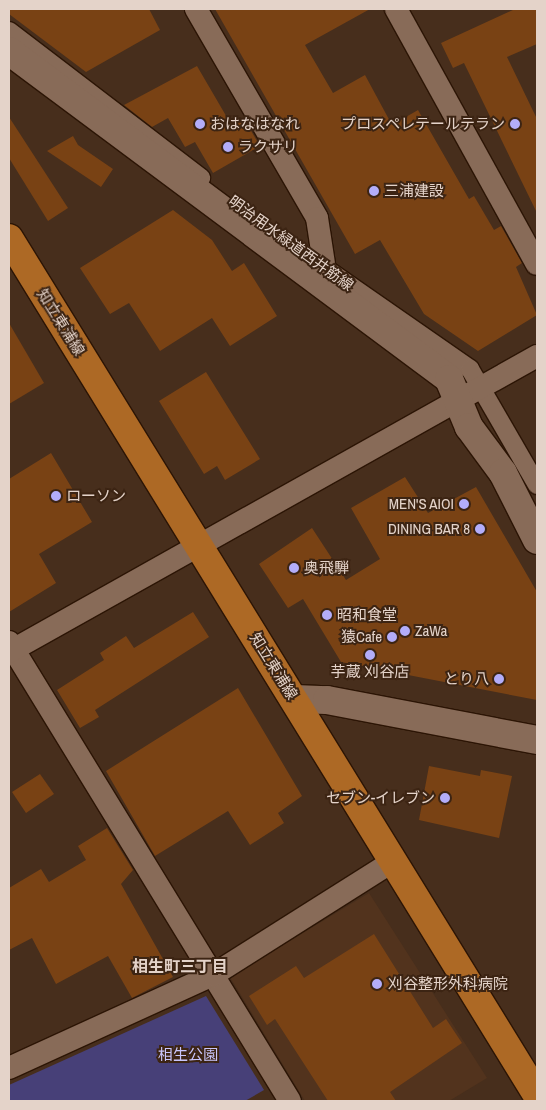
<!DOCTYPE html>
<html>
<head>
<meta charset="utf-8">
<style>
  body { margin:0 }
  #map { position:relative; width:546px; height:1110px; overflow:hidden; background:#472e1c; font-family:"Archivo Narrow","Noto Sans JP",sans-serif }
  div>[style] { position:absolute }
  [style*='--x'] { left:calc(var(--x)*1px); top:calc(var(--y)*1px); width:calc(var(--w)*1px); rotate:calc(var(--a)*1deg) }
  .built>* { inset:0; background:#52331d }
  .green>* { inset:0; background:#474078 }
  .building>* { inset:0; background:#794214 }
  .roads { filter:drop-shadow(1px 0 #2c1505) drop-shadow(-1px 0 #2c1505) drop-shadow(0 1px #2c1505) drop-shadow(0 -1px #2c1505) }
  .pedestrian>* { height:18px; margin:-9px; padding:0 9px; transform-origin:9px; border-radius:9px; background:#886b58 }
  .minor>* { height:22px; margin:-11px; padding:0 11px; transform-origin:11px; border-radius:11px; background:#886b58 }
  .tertiary>* { height:28px; margin:-14px; padding:0 14px; transform-origin:14px; border-radius:14px; background:#886b58 }
  .primary>* { height:28px; margin:-14px; padding:0 14px; transform-origin:14px; border-radius:14px; background:#ad6925 }
  .dots>* { width:14px; height:14px; translate:-50% -50%; box-sizing:border-box; border:2px solid #3c2413; border-radius:50% }
  span { translate:-50% -50%; white-space:nowrap; text-align:center; line-height:1.15; -webkit-text-stroke:4px #3c2413; paint-order:stroke }
  .poi-label { font-size:15px; color:#e4d3c9 }
  .left { translate:0 -50%; text-align:left }
  .right { translate:-100% -50%; text-align:right }
  .street-label { font-size:15px; color:#e4d3c9 }
  .park-label { font-size:15px; color:#c9c6fc }
  .neighbourhood-label { font-size:16px; color:#e4d3c9; font-weight:700 }
  .frame { position:absolute; inset:0; border:10px solid #e4d3c9; pointer-events:none }
</style>
</head>
<body>
<div id="map">
  <div class="built">
    <i style="clip-path:polygon(369px 893px,487px 1078px,449px 1101px,305px 1101px,230px 977px)"></i>
  </div>
  <div class="green">
    <i style="clip-path:polygon(206px 996px,264px 1090px,245px 1101px,9px 1101px,9px 1085px)"></i>
  </div>
  <div class="building">
    <i style="clip-path:polygon(9px 9px,149px 9px,160px 30px,86px 72px,9px 14px)"></i>
    <i style="clip-path:polygon(215px 9px,370px 9px,305px 45px,333px 93px,365px 75px,392px 125px,418px 110px,469px 199px,474px 196px,494px 230px,501px 226px,522px 263px,516px 267px,537px 315px,478px 351px,424px 314px,380px 240px,355px 254px)"></i>
    <i style="clip-path:polygon(515px 9px,537px 9px,537px 44px,507px 57px,537px 119px,537px 213px,464px 63px,453px 68px,441px 43px)"></i>
    <i style="clip-path:polygon(197px 66px,232px 126px,244px 119px,260px 146px,213px 173px,195px 142px,185px 147px,168px 118px,152px 127px,124px 105px)"></i>
    <i style="clip-path:polygon(9px 117px,68px 208px,48px 221px,9px 158px)"></i>
    <i style="clip-path:polygon(73px 136px,78px 145px,113px 169px,101px 187px,47px 151px)"></i>
    <i style="clip-path:polygon(173px 210px,212px 240px,232px 271px,244px 263px,277px 316px,230px 346px,212px 318px,160px 351px,129px 303px,110px 314px,80px 268px)"></i>
    <i style="clip-path:polygon(9px 323px,44px 383px,9px 404px)"></i>
    <i style="clip-path:polygon(206px 372px,260px 459px,225px 480px,217px 466px,204px 474px,159px 401px)"></i>
    <i style="clip-path:polygon(51px 453px,92px 522px,39px 554px,56px 583px,9px 612px,9px 479px)"></i>
    <i style="clip-path:polygon(405px 477px,428px 513px,476px 487px,537px 592px,537px 700px,341px 662px,303px 599px,288px 608px,259px 564px,312px 528px,346px 580px,380px 559px,351px 508px)"></i>
    <i style="clip-path:polygon(193px 612px,209px 637px,95px 710px,99px 717px,80px 728px,57px 690px,104px 660px,100px 653px,126px 636px,134px 648px)"></i>
    <i style="clip-path:polygon(238px 688px,302px 796px,278px 813px,284px 823px,250px 845px,228px 811px,155px 856px,106px 771px)"></i>
    <i style="clip-path:polygon(429px 766px,480px 776px,481px 770px,512px 776px,499px 838px,419px 820px)"></i>
    <i style="clip-path:polygon(40px 774px,54px 794px,26px 813px,12px 792px)"></i>
    <i style="clip-path:polygon(107px 828px,133px 870px,121px 884px,173px 977px,132px 998px,108px 956px,56px 984px,32px 938px,9px 950px,9px 888px,41px 869px,49px 882px,86px 860px,78px 846px)"></i>
    <i style="clip-path:polygon(374px 934px,433px 1028px,446px 1019px,462px 1043px,390px 1092px,396px 1101px,328px 1101px,275px 1019px,267px 1025px,249px 996px,296px 966px,304px 978px)"></i>
  </div>
  <div class="roads">
    <div class="pedestrian">
      <i style="--x:9;--y:31;--w:242;--a:37.4"></i>
      <i style="--x:319;--y:264;--w:184;--a:34.8"></i>
      <i style="--x:470;--y:369;--w:134;--a:60"></i>
    </div>
    <div class="minor">
      <i style="--x:196;--y:9;--w:241;--a:59.9"></i>
      <i style="--x:317;--y:218;--w:73;--a:81.3"></i>
      <i style="--x:396;--y:9;--w:291;--a:61.1"></i>
      <i style="--x:9;--y:642;--w:538;--a:58.53"></i>
      <i style="--x:9;--y:652;--w:605;--a:-29.28"></i>
      <i style="--x:9;--y:1068;--w:224;--a:-24.5"></i>
      <i style="--x:213;--y:975;--w:215;--a:-32.3"></i>
    </div>
    <div class="tertiary">
      <i style="--x:9;--y:51;--w:549;--a:36.7"></i>
      <i style="--x:449;--y:379;--w:52;--a:67.4"></i>
      <i style="--x:469;--y:427;--w:57;--a:53.5"></i>
      <i style="--x:503;--y:473;--w:75;--a:63.1"></i>
      <i style="--x:295;--y:699;--w:32;--a:2"></i>
      <i style="--x:327;--y:700;--w:214;--a:10.8"></i>
    </div>
    <div class="primary">
      <i style="--x:9;--y:238;--w:1007;--a:58.36"></i>
    </div>
  </div>
  <div class="dots">
    <i style="left:200px;top:124px;background:#b3adf9"></i>
    <i style="left:515px;top:124px;background:#b3adf9"></i>
    <i style="left:228px;top:147px;background:#b3adf9"></i>
    <i style="left:374px;top:191px;background:#b3adf9"></i>
    <i style="left:56px;top:496px;background:#b3adf9"></i>
    <i style="left:464px;top:504px;background:#b3adf9"></i>
    <i style="left:480px;top:529px;background:#b3adf9"></i>
    <i style="left:294px;top:568px;background:#b3adf9"></i>
    <i style="left:327px;top:615px;background:#b3adf9"></i>
    <i style="left:405px;top:631px;background:#b3adf9"></i>
    <i style="left:392px;top:637px;background:#b3adf9"></i>
    <i style="left:370px;top:655px;background:#b3adf9"></i>
    <i style="left:499px;top:679px;background:#b3adf9"></i>
    <i style="left:445px;top:798px;background:#b3adf9"></i>
    <i style="left:377px;top:984px;background:#b3adf9"></i>
  </div>
  <div class="poi-label">
    <span class="left" style="left:210px;top:124px">おはなはなれ</span>
    <span class="right" style="left:505px;top:124px">プロスペレテールテラン</span>
    <span class="left" style="left:238px;top:147px">ラクサリ</span>
    <span class="left" style="left:384px;top:191px">三浦建設</span>
    <span class="left" style="left:66px;top:496px">ローソン</span>
    <span class="right" style="left:454px;top:504px">MEN'S AIOI</span>
    <span class="right" style="left:470px;top:529px">DINING BAR 8</span>
    <span class="left" style="left:304px;top:568px">奥飛騨</span>
    <span class="left" style="left:337px;top:615px">昭和食堂</span>
    <span class="left" style="left:415px;top:631px">ZaWa</span>
    <span class="right" style="left:382px;top:637px">猿Cafe</span>
    <span style="left:370px;top:672px">芋蔵 刈谷店</span>
    <span class="right" style="left:489px;top:679px">とり八</span>
    <span class="right" style="left:435px;top:798px">セブン-イレブン</span>
    <span class="left" style="left:388px;top:984px">刈谷整形外科病院</span>
  </div>
  <div class="street-label">
    <span style="left:291px;top:243px;rotate:36deg">明治用水緑道西井筋線</span>
    <span style="left:61px;top:322px;rotate:58deg">知立東浦線</span>
    <span style="left:274px;top:666px;rotate:58deg">知立東浦線</span>
  </div>
  <div class="park-label">
    <span style="left:188px;top:1055px">相生公園</span>
  </div>
  <div class="neighbourhood-label">
    <span style="left:180px;top:966px">相生町三丁目</span>
  </div>
  <div class="frame"></div>
</div>
</body>
</html>
